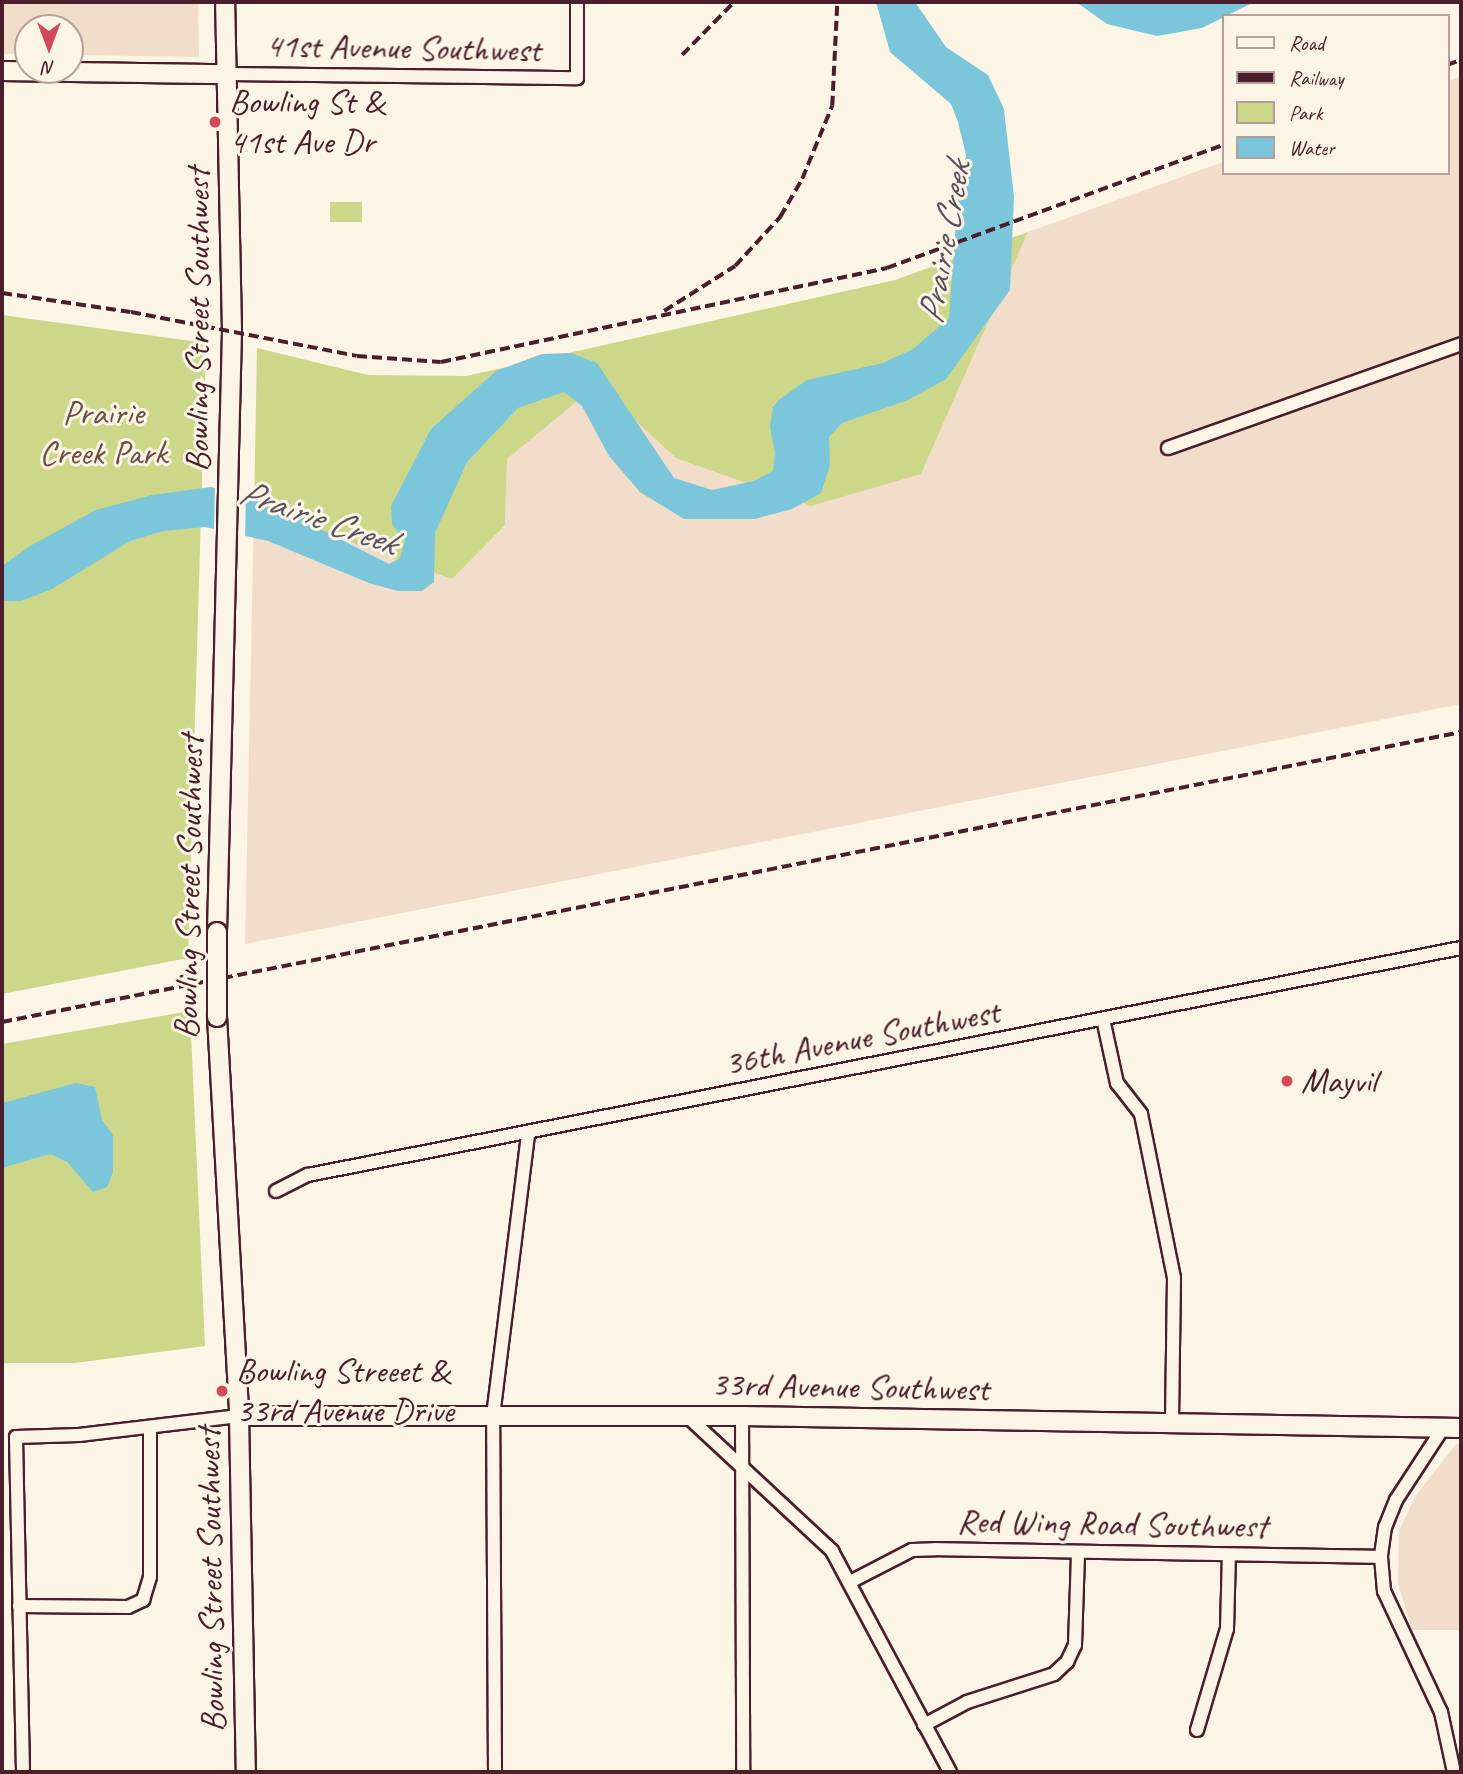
<!DOCTYPE html>
<html>
<head>
<meta charset="utf-8">
<style>
  body { margin:0 }
  #map { position:relative; width:1463px; height:1774px; overflow:hidden; background:#fcf5e5; font-family:Caveat,sans-serif }
  div>[style] { position:absolute }
  [style*='--x'] { left:calc(var(--x)*1px); top:calc(var(--y)*1px); width:calc(var(--w)*1px); rotate:calc(var(--a)*1deg) }
  .built>* { inset:0; background:#f2ddcb }
  .green>* { inset:0; background:#ccd78a }
  .water>* { inset:0; background:#7bc6db }
  .pier>* { inset:0; background:#fcf5e5 }
  .roads { filter:drop-shadow(2px 0 #4a1f2b) drop-shadow(-2px 0 #4a1f2b) drop-shadow(0 2px #4a1f2b) drop-shadow(0 -2px #4a1f2b) }
  .street>* { height:12px; margin:-6px; padding:0 6px; transform-origin:6px; border-radius:6px; background:#fcf5e5 }
  .secondary>* { height:18px; margin:-9px; padding:0 9px; transform-origin:9px; border-radius:9px; background:#fcf5e5 }
  .rail>* { height:3.5px; margin-top:-1.75px; transform-origin:0; background:repeating-linear-gradient(90deg,#4a1f2b 0 10px,transparent 0 15px) }
  .bridges { filter:drop-shadow(2px 0 #4a1f2b) drop-shadow(-2px 0 #4a1f2b) drop-shadow(0 2px #4a1f2b) drop-shadow(0 -2px #4a1f2b) }
  .secondary-bridge>* { height:18px; margin:-9px; padding:0 9px; transform-origin:9px; border-radius:9px; background:#fcf5e5 }
  .dots>* { width:19px; height:19px; translate:-50% -50%; box-sizing:border-box; border:4px solid #fcf5e5; border-radius:50% }
  span { translate:-50% -50%; white-space:nowrap; text-align:center; line-height:1.15; -webkit-text-stroke:6px #fcf5e5; paint-order:stroke }
  .street-label { font-size:35px; color:#4a1f2b }
  .poi-label { font-size:35px; color:#4a1f2b }
  .left { translate:0 -50%; text-align:left }
  .park-label { font-size:35px; color:#6a4d43 }
  .water-label { font-size:37px; color:#595160; font-style:italic }
  .frame { position:absolute; inset:0; border:4px solid #4a1f2b; pointer-events:none }
  .legend { position:absolute; left:1222px; top:14px; width:228px; height:161px; box-sizing:border-box; background:#fcf5e5; border:2px solid #b59f9b; margin:0; padding:9px 12px; list-style:none; font-size:21px; color:#4a1f2b }
  .legend li { display:flex; align-items:center; gap:14px; height:35px }
  .legend b { width:35px; border:2px solid #b59f9b }
  .north { position:absolute; left:14px; top:14px; width:70px; height:70px; box-sizing:border-box; background:#fcf5e5; border:2px solid #b59f9b; border-radius:50%; rotate:180deg; font-size:19px; font-weight:700; line-height:28px; text-align:center; color:#4a1f2b }
  .north::after { content:''; display:block; margin:auto; width:24px; height:32px; background:#d1495b; clip-path:polygon(50% 0,100% 100%,50% 72%,0 100%) }
</style>
</head>
<body>
<div id="map">
  <div class="built">
    <i style="clip-path:polygon(2px 2px,198px 2px,199px 57px,70px 55px,70px 28px,28px 28px,28px 54px,2px 54px)"></i>
    <i style="clip-path:polygon(1461px 76px,1461px 704px,245px 944px,254px 507px,505px 525px,507px 459px,597px 385px,921px 474px,1028px 232px,1223px 162px,1223px 173px,1447px 173px,1447px 82px)"></i>
    <i style="clip-path:polygon(1456px 1444px,1461px 1445px,1461px 1630px,1412px 1630px,1398px 1584px,1399px 1531px,1416px 1495px)"></i>
  </div>
  <div class="green">
    <i style="clip-path:polygon(330px 202px,362px 202px,362px 222px,330px 222px)"></i>
    <i style="clip-path:polygon(1028px 232px,921px 474px,811px 506px,676px 458px,597px 385px,507px 459px,505px 525px,452px 579px,254px 507px,257px 348px,368px 375px,466px 376px,895px 280px)"></i>
    <i style="clip-path:polygon(2px 315px,206px 343px,188px 958px,2px 994px)"></i>
    <i style="clip-path:polygon(190px 1011px,205px 1346px,75px 1363px,2px 1363px,2px 1044px)"></i>
  </div>
  <div class="water">
    <i style="clip-path:polygon(876px 2px,915px 2px,946px 47px,988px 75px,1004px 109px,1014px 197px,1010px 290px,946px 379px,908px 400px,842px 423px,829px 437px,830px 465px,821px 493px,792px 509px,755px 519px,684px 519px,640px 492px,609px 456px,582px 406px,564px 392px,518px 408px,467px 462px,435px 533px,434px 582px,422px 591px,398px 591px,369px 583px,268px 541px,205px 527px,163px 531px,130px 541px,52px 589px,21px 601px,2px 601px,2px 566px,30px 546px,96px 510px,152px 495px,211px 487px,299px 512px,322px 530px,389px 564px,400px 558px,405px 541px,392px 524px,391px 506px,431px 429px,496px 371px,542px 354px,571px 353px,597px 363px,674px 478px,712px 490px,754px 481px,773px 471px,775px 453px,770px 427px,773px 407px,780px 399px,807px 380px,883px 363px,913px 349px,949px 318px,957px 207px,966px 155px,958px 122px,951px 104px,890px 52px)"></i>
    <i style="clip-path:polygon(1076px 2px,1254px 2px,1202px 28px,1157px 36px,1107px 24px)"></i>
    <i style="clip-path:polygon(76px 1083px,95px 1087px,102px 1120px,113px 1135px,113px 1172px,107px 1187px,93px 1192px,67px 1162px,50px 1154px,2px 1168px,2px 1103px)"></i>
  </div>
  <div class="pier">
    <i style="clip-path:polygon(215px 484px,246px 491px,245px 540px,214px 532px)"></i>
  </div>
  <div class="roads">
    <div class="street">
      <i style="--x:228;--y:74;--w:349;--a:0.7"></i>
      <i style="--x:577;--y:78;--w:76;--a:-90"></i>
      <i style="--x:1168;--y:448;--w:311;--a:-19.5"></i>
      <i style="--x:1103;--y:1019;--w:66;--a:77.7"></i>
      <i style="--x:1117;--y:1083;--w:39;--a:52"></i>
      <i style="--x:1141;--y:1114;--w:167;--a:78.6"></i>
      <i style="--x:1174;--y:1278;--w:145;--a:90.8"></i>
      <i style="--x:276;--y:1191;--w:36;--a:-27"></i>
      <i style="--x:308;--y:1175;--w:1175;--a:-11.14"></i>
      <i style="--x:742;--y:1416;--w:356;--a:89.8"></i>
      <i style="--x:688;--y:1417;--w:197;--a:42.9"></i>
      <i style="--x:832;--y:1551;--w:251;--a:61.9"></i>
      <i style="--x:1443;--y:1428;--w:86;--a:123.1"></i>
      <i style="--x:1396;--y:1500;--w:29;--a:112"></i>
      <i style="--x:1385;--y:1527;--w:30;--a:98"></i>
      <i style="--x:1381;--y:1557;--w:34;--a:85"></i>
      <i style="--x:1384;--y:1591;--w:134;--a:64.8"></i>
      <i style="--x:1441;--y:1712;--w:61;--a:77.8"></i>
      <i style="--x:850;--y:1582;--w:70;--a:-27.3"></i>
      <i style="--x:912;--y:1550;--w:23;--a:-2"></i>
      <i style="--x:935;--y:1549;--w:446;--a:1"></i>
      <i style="--x:19;--y:1606;--w:109;--a:0.5"></i>
      <i style="--x:128;--y:1607;--w:17;--a:-25"></i>
      <i style="--x:143;--y:1600;--w:24;--a:-73"></i>
      <i style="--x:150;--y:1577;--w:149;--a:-90"></i>
      <i style="--x:924;--y:1725;--w:49;--a:-28.1"></i>
      <i style="--x:967;--y:1702;--w:91;--a:-17.8"></i>
      <i style="--x:1054;--y:1674;--w:18;--a:-43"></i>
      <i style="--x:1067;--y:1662;--w:19;--a:-65"></i>
      <i style="--x:1075;--y:1645;--w:92;--a:-88.1"></i>
      <i style="--x:1197;--y:1730;--w:105;--a:-73.5"></i>
      <i style="--x:1227;--y:1629;--w:74;--a:-88.5"></i>
      <i style="--x:23;--y:1772;--w:335;--a:-91.2"></i>
      <i style="--x:16;--y:1437;--w:63;--a:-1.8"></i>
      <i style="--x:79;--y:1435;--w:161;--a:-6.8"></i>
      <i style="--x:495;--y:1772;--w:356;--a:-90.3"></i>
      <i style="--x:493;--y:1416;--w:284;--a:-82.9"></i>
    </div>
    <div class="secondary">
      <i style="--x:2;--y:71;--w:226;--a:0.8"></i>
      <i style="--x:217;--y:932;--w:601;--a:-88.57"></i>
      <i style="--x:232;--y:331;--w:329;--a:-91.2"></i>
      <i style="--x:217;--y:1017;--w:400;--a:86.8"></i>
      <i style="--x:239;--y:1416;--w:356;--a:88.9"></i>
      <i style="--x:239;--y:1416;--w:503;--a:0"></i>
      <i style="--x:742;--y:1416;--w:719;--a:0.96"></i>
    </div>
  </div>
  <div class="rail">
    <i style="--x:682;--y:55;--w:74;--a:-45.5"></i>
    <i style="--x:1447;--y:65;--w:15;--a:-20"></i>
    <i style="--x:2;--y:293;--w:130;--a:8.4"></i>
    <i style="--x:131;--y:312;--w:230;--a:11"></i>
    <i style="--x:357;--y:356;--w:84;--a:4.1"></i>
    <i style="--x:441;--y:362;--w:456;--a:-11.9"></i>
    <i style="--x:887;--y:268;--w:358;--a:-20.1"></i>
    <i style="--x:664;--y:311;--w:84;--a:-32.4"></i>
    <i style="--x:735;--y:266;--w:67;--a:-47.4"></i>
    <i style="--x:780;--y:217;--w:44;--a:-59.9"></i>
    <i style="--x:802;--y:179;--w:79;--a:-67.7"></i>
    <i style="--x:832;--y:106;--w:104;--a:-87.2"></i>
    <i style="--x:2;--y:1022;--w:1488;--a:-11.24"></i>
  </div>
  <div class="bridges">
    <div class="secondary-bridge">
      <i style="--x:217;--y:932;--w:85;--a:90"></i>
    </div>
  </div>
  <div class="dots">
    <i style="left:215px;top:122px;background:#d1495b"></i>
    <i style="left:1287px;top:1081px;background:#d1495b"></i>
    <i style="left:222px;top:1391px;background:#d1495b"></i>
  </div>
  <div class="street-label">
    <span style="left:403px;top:48px;rotate:1deg">41st Avenue Southwest</span>
    <span style="left:198px;top:320px;rotate:-90deg">Bowling Street Southwest</span>
    <span style="left:189px;top:887px;rotate:-89deg">Bowling Street Southwest</span>
    <span style="left:862px;top:1038px;rotate:-11deg">36th Avenue Southwest</span>
    <span style="left:850px;top:1387px;rotate:1deg">33rd Avenue Southwest</span>
    <span style="left:1112px;top:1524px;rotate:1deg">Red Wing Road Southwest</span>
    <span style="left:211px;top:1580px;rotate:-91deg">Bowling Street Southwest</span>
  </div>
  <div class="poi-label">
    <span class="left" style="left:229px;top:122px">Bowling St &amp;<br>41st Ave Dr</span>
    <span class="left" style="left:1301px;top:1081px">Mayvil</span>
    <span class="left" style="left:236px;top:1391px">Bowling Streeet &amp;<br>33rd Avenue Drive</span>
  </div>
  <div class="park-label">
    <span style="left:103px;top:433px">Prairie<br>Creek Park</span>
  </div>
  <div class="water-label">
    <span style="left:944px;top:243px;rotate:-80deg">Prairie Creek</span>
    <span style="left:318px;top:517px;rotate:19deg">Prairie Creek</span>
  </div>
  <div class="frame"></div>
  <ul class="legend">
  <li><b style="height:9px;background:#fcf5e5"></b>Road</li>
  <li><b style="height:9px;background:#4a1f2b"></b>Railway</li>
  <li><b style="height:19px;background:#ccd78a"></b>Park</li>
  <li><b style="height:19px;background:#7bc6db"></b>Water</li>
  </ul>
  <div class="north">N</div>
</div>
</body>
</html>
